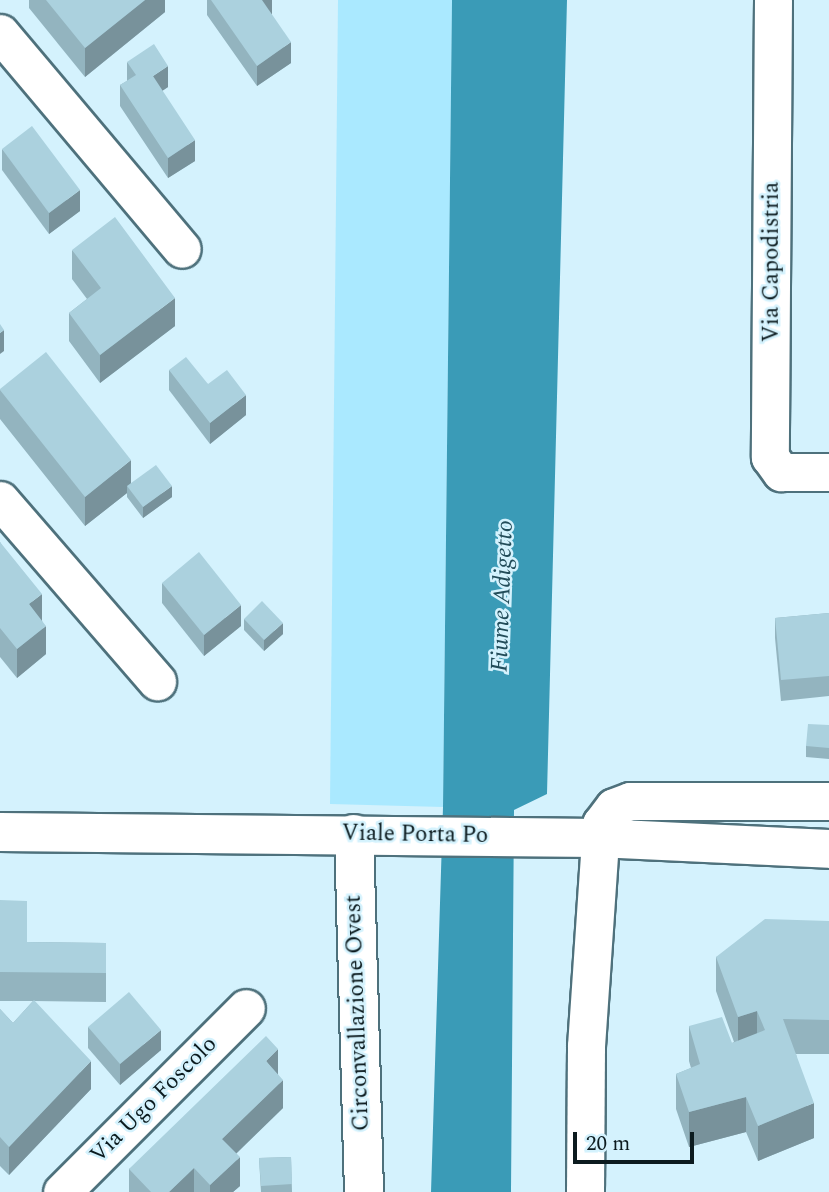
<!DOCTYPE html>
<html>
<head>
<meta charset="utf-8">
<style>
  body { margin:0 }
  #map { position:relative; width:829px; height:1192px; overflow:hidden; background:#d4f2fd; font-family:Spectral,serif }
  div>[style] { position:absolute }
  [style*='--x'] { left:calc(var(--x)*1px); top:calc(var(--y)*1px); width:calc(var(--w)*1px); rotate:calc(var(--a)*1deg) }
  .green>* { inset:0; background:#aae9ff }
  .water>* { inset:0; background:#3a9bb7 }
  .roads { filter:drop-shadow(2px 0 #4e717c) drop-shadow(-2px 0 #4e717c) drop-shadow(0 2px #4e717c) drop-shadow(0 -2px #4e717c) }
  .street>* { height:37px; margin:-18.5px; padding:0 18.5px; transform-origin:18.5px; border-radius:18.5px; background:#fff }
  .secondary>* { height:38px; margin:-19px; padding:0 19px; transform-origin:19px; border-radius:19px; background:#fff }
  .wall>* { inset:0; background:#93b4bf }
  .shaded-wall>* { inset:0; background:#78929b }
  .building>* { inset:0; background:#abd1de }
  span { translate:-50% -50%; white-space:nowrap; text-align:center; line-height:1.15; -webkit-text-stroke:5px #d4f2fd; paint-order:stroke }
  .street-label { font-size:23px; color:#0c1b1f }
  .water-label { font-size:24px; color:#224c59; font-style:italic }
  .scale { position:absolute; left:573px; top:1132px; width:121px; height:32px; box-sizing:border-box; border:4px solid #0c1b1f; border-top:0; padding-left:9px; font-size:21px; line-height:24px; white-space:nowrap; color:#0c1b1f; -webkit-text-stroke:5px #d4f2fd; paint-order:stroke }
</style>
</head>
<body>
<div id="map">
  <div class="green">
    <i style="clip-path:polygon(338px 0,452px 0,443px 807px,330px 804px)"></i>
  </div>
  <div class="water">
    <i style="clip-path:polygon(452px 0,567px 0,547px 794px,514px 810px,511px 1192px,431px 1192px,443px 807px)"></i>
  </div>
  <div class="roads">
    <div class="street">
      <i style="--x:773;--y:0;--w:457;--a:90.4"></i>
      <i style="--x:770;--y:457;--w:19;--a:54"></i>
      <i style="--x:781;--y:472;--w:48;--a:0"></i>
      <i style="--x:0;--y:33;--w:282;--a:49.9"></i>
      <i style="--x:0;--y:500;--w:240;--a:49.1"></i>
      <i style="--x:62;--y:1192;--w:260;--a:-45"></i>
      <i style="--x:585;--y:1192;--w:146;--a:-89.6"></i>
      <i style="--x:586;--y:1046;--w:223;--a:-86.1"></i>
      <i style="--x:601;--y:824;--w:21;--a:-53"></i>
      <i style="--x:614;--y:807;--w:17;--a:-21"></i>
      <i style="--x:630;--y:801;--w:199;--a:0"></i>
    </div>
    <div class="secondary">
      <i style="--x:0;--y:832;--w:598;--a:0.57"></i>
      <i style="--x:598;--y:838;--w:231;--a:2.7"></i>
      <i style="--x:354;--y:834;--w:358;--a:88.4"></i>
    </div>
  </div>
  <div class="wall">
    <i style="clip-path:polygon(29px 0,165px 0,165px 12px,85px 77px,29px 8px)"></i>
    <i style="clip-path:polygon(207px 0,272px 0,271px 14px,291px 63px,257px 86px,207px 15px)"></i>
    <i style="clip-path:polygon(127px 62px,168px 87px,162px 91px,195px 161px,168px 178px,120px 106px,120px 85px,127px 81px)"></i>
    <i style="clip-path:polygon(2px 149px,80px 211px,49px 234px,2px 170px)"></i>
    <i style="clip-path:polygon(72px 250px,175px 326px,100px 383px,69px 341px,69px 313px,87px 299px,72px 279px)"></i>
    <i style="clip-path:polygon(169px 370px,208px 384px,246px 415px,210px 444px,169px 390px)"></i>
    <i style="clip-path:polygon(0 389px,131px 483px,172px 497px,143px 518px,127px 497px,127px 493px,85px 526px,0 419px)"></i>
    <i style="clip-path:polygon(0 542px,42px 620px,46px 654px,17px 678px,0 657px)"></i>
    <i style="clip-path:polygon(162px 583px,241px 626px,204px 656px,162px 603px)"></i>
    <i style="clip-path:polygon(829px 613px,829px 696px,781px 701px,775px 638px,775px 618px)"></i>
    <i style="clip-path:polygon(244px 619px,283px 634px,264px 651px,244px 630px)"></i>
    <i style="clip-path:polygon(829px 725px,829px 759px,806px 757px,806px 746px)"></i>
    <i style="clip-path:polygon(0 900px,27px 942px,106px 943px,106px 1002px,34px 1001px,91px 1089px,9px 1175px,0 1166px,0 1009px,13px 1023px,33px 1001px,0 1001px)"></i>
    <i style="clip-path:polygon(829px 921px,829px 1054px,796px 1054px,814px 1138px,758px 1161px,746px 1132px,689px 1147px,676px 1109px,676px 1074px,691px 1068px,689px 1061px,689px 1026px,732px 1043px,734px 1042px,716px 991px,716px 957px)"></i>
    <i style="clip-path:polygon(88px 1027px,161px 1050px,120px 1085px,88px 1048px)"></i>
    <i style="clip-path:polygon(278px 1074px,283px 1108px,236px 1154px,240px 1186px,233px 1192px,129px 1192px,129px 1169px)"></i>
    <i style="clip-path:polygon(291px 1157px,292px 1192px,261px 1192px,259px 1158px)"></i>
  </div>
  <div class="shaded-wall">
    <i style="clip-path:polygon(145px 0,165px 0,165px 12px,85px 77px,85px 48px)"></i>
    <i style="clip-path:polygon(262px 0,272px 0,272px 14px,261px 21px)"></i>
    <i style="clip-path:polygon(291px 42px,291px 63px,257px 86px,257px 66px)"></i>
    <i style="clip-path:polygon(168px 66px,168px 87px,153px 97px,153px 76px)"></i>
    <i style="clip-path:polygon(195px 140px,195px 161px,168px 178px,168px 158px)"></i>
    <i style="clip-path:polygon(80px 190px,80px 211px,49px 234px,49px 213px)"></i>
    <i style="clip-path:polygon(175px 298px,175px 326px,100px 383px,100px 355px)"></i>
    <i style="clip-path:polygon(4px 330px,4px 351px,0 354px,0 333px)"></i>
    <i style="clip-path:polygon(246px 395px,246px 415px,210px 444px,210px 423px)"></i>
    <i style="clip-path:polygon(131px 460px,131px 489px,127px 486px,127px 493px,85px 526px,85px 497px)"></i>
    <i style="clip-path:polygon(172px 486px,172px 497px,143px 518px,143px 507px)"></i>
    <i style="clip-path:polygon(42px 594px,42px 623px,29px 604px)"></i>
    <i style="clip-path:polygon(241px 605px,241px 626px,204px 656px,204px 635px)"></i>
    <i style="clip-path:polygon(283px 623px,283px 634px,264px 651px,264px 640px)"></i>
    <i style="clip-path:polygon(46px 626px,46px 654px,17px 678px,17px 649px)"></i>
    <i style="clip-path:polygon(757px 1011px,757px 1046px,738px 1051px,738px 1017px)"></i>
    <i style="clip-path:polygon(161px 1030px,161px 1050px,120px 1085px,120px 1064px)"></i>
    <i style="clip-path:polygon(278px 1049px,278px 1077px,266px 1061px)"></i>
    <i style="clip-path:polygon(91px 1061px,91px 1089px,9px 1175px,9px 1147px)"></i>
    <i style="clip-path:polygon(283px 1080px,283px 1108px,222px 1167px,222px 1139px)"></i>
    <i style="clip-path:polygon(746px 1097px,746px 1132px,689px 1147px,689px 1112px)"></i>
    <i style="clip-path:polygon(814px 1103px,814px 1138px,758px 1161px,758px 1126px)"></i>
    <i style="clip-path:polygon(240px 1157px,240px 1186px,233px 1192px,210px 1192px,210px 1185px)"></i>
    <i style="clip-path:polygon(194px 1168px,194px 1192px,169px 1192px)"></i>
  </div>
  <div class="building">
    <i style="clip-path:polygon(46px 0,145px 0,85px 48px)"></i>
    <i style="clip-path:polygon(211px 0,262px 0,291px 42px,257px 66px)"></i>
    <i style="clip-path:polygon(154px 44px,168px 66px,153px 76px,195px 140px,168px 158px,120px 85px,136px 75px,127px 62px)"></i>
    <i style="clip-path:polygon(32px 126px,80px 190px,49px 213px,2px 149px)"></i>
    <i style="clip-path:polygon(115px 217px,175px 298px,100px 355px,69px 313px,101px 288px,72px 250px)"></i>
    <i style="clip-path:polygon(0 324px,4px 330px,0 333px)"></i>
    <i style="clip-path:polygon(46px 352px,131px 460px,85px 497px,0 390px,0 389px)"></i>
    <i style="clip-path:polygon(186px 357px,208px 384px,227px 370px,246px 395px,210px 423px,169px 370px)"></i>
    <i style="clip-path:polygon(156px 465px,172px 486px,143px 507px,127px 486px)"></i>
    <i style="clip-path:polygon(0 542px,42px 594px,29px 604px,46px 626px,17px 649px,0 628px)"></i>
    <i style="clip-path:polygon(199px 552px,241px 605px,204px 635px,162px 583px)"></i>
    <i style="clip-path:polygon(262px 601px,283px 623px,264px 640px,244px 619px)"></i>
    <i style="clip-path:polygon(829px 613px,829px 676px,781px 680px,775px 618px)"></i>
    <i style="clip-path:polygon(808px 724px,829px 725px,829px 748px,806px 746px)"></i>
    <i style="clip-path:polygon(0 900px,27px 901px,27px 942px,106px 943px,106px 973px,0 972px)"></i>
    <i style="clip-path:polygon(765px 919px,829px 921px,829px 1020px,783px 1019px,814px 1103px,758px 1126px,746px 1097px,689px 1112px,676px 1074px,700px 1064px,689px 1026px,722px 1017px,732px 1043px,765px 1030px,757px 1011px,738px 1017px,716px 957px)"></i>
    <i style="clip-path:polygon(129px 992px,161px 1030px,120px 1064px,88px 1027px)"></i>
    <i style="clip-path:polygon(34px 1000px,91px 1061px,9px 1147px,0 1137px,0 1009px,13px 1023px)"></i>
    <i style="clip-path:polygon(266px 1036px,278px 1049px,266px 1061px,283px 1080px,222px 1139px,240px 1157px,210px 1185px,194px 1168px,169px 1192px,151px 1192px,129px 1169px)"></i>
    <i style="clip-path:polygon(291px 1157px,292px 1184px,261px 1186px,259px 1158px)"></i>
  </div>
  <div class="street-label">
    <span style="left:772px;top:262px;rotate:-90deg">Via Capodistria</span>
    <span style="left:415px;top:835px;rotate:1deg">Viale Porta Po</span>
    <span style="left:358px;top:1013px;rotate:-92deg">Circonvallazione Ovest</span>
    <span style="left:154px;top:1100px;rotate:-45deg">Via Ugo Foscolo</span>
  </div>
  <div class="water-label">
    <span style="left:503px;top:596px;rotate:-88deg">Fiume Adigetto</span>
  </div>
  <div class="scale">20 m</div>
</div>
</body>
</html>
